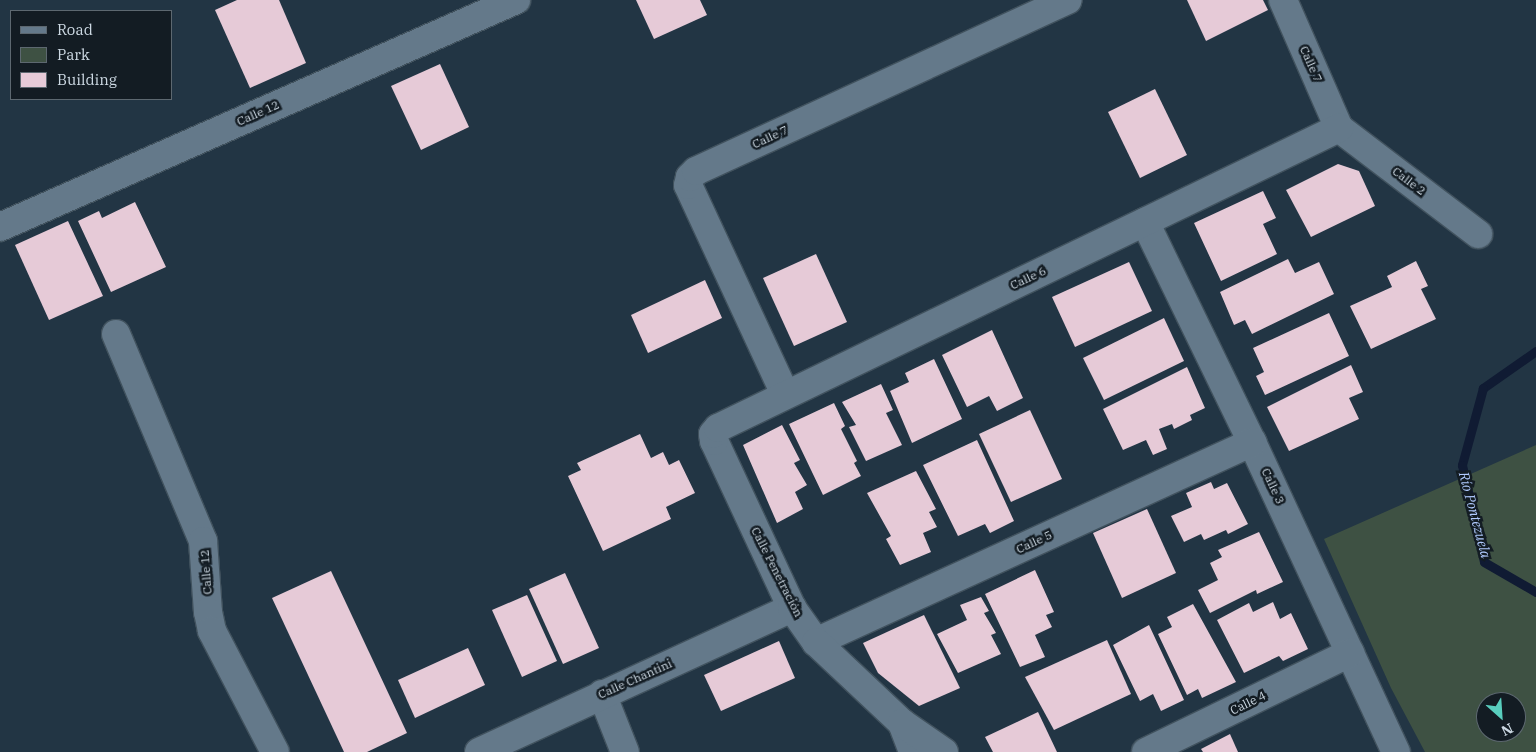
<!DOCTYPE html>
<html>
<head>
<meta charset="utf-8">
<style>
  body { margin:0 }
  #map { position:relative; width:1536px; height:752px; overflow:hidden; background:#223544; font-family:"IBM Plex Serif",serif }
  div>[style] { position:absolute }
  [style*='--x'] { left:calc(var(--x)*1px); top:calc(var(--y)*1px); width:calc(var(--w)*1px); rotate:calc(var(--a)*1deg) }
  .green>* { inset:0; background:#3e5143 }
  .stream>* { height:9px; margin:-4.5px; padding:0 4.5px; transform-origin:4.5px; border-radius:4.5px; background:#101b33 }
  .building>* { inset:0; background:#e6cad7 }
  .roads { filter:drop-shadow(1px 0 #41525e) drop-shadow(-1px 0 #41525e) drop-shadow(0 1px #41525e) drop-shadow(0 -1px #41525e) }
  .minor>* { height:28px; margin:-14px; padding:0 14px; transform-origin:14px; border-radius:14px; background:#64798a }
  .tertiary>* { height:28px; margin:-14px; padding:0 14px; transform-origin:14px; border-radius:14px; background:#64798a }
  span { translate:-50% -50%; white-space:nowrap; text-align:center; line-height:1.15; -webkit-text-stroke:5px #131c23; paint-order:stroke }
  .street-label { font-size:12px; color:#cdd9e3 }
  .water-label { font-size:14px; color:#b0cafe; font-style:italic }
  .legend { position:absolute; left:10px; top:10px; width:162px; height:90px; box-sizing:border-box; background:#131c23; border:1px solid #5d6870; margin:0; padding:6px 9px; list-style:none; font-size:15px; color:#cdd9e3 }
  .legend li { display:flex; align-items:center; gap:10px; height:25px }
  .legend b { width:25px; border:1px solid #5d6870 }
  .north { position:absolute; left:1476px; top:692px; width:50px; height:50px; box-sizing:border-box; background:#131c23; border:1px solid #5d6870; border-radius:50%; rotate:154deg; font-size:14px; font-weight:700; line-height:20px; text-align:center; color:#cdd9e3 }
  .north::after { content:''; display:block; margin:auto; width:18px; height:22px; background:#59cebe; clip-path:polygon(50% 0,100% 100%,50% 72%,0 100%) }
</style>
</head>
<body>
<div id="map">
  <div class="green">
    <i style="clip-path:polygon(evenodd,1536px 445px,1536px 752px,1425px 752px,1391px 688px,1324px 539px,1536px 445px,1486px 702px,1516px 702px,1516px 732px,1486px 732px,1486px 702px)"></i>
  </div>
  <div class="stream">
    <i style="--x:1536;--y:351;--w:65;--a:145.1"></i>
    <i style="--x:1483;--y:388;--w:80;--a:105.3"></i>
    <i style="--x:1462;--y:465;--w:99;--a:77.2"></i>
    <i style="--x:1484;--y:562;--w:60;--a:30"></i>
  </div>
  <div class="building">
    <i style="clip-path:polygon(237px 0,279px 0,306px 63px,250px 88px,215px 10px)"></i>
    <i style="clip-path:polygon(636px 0,700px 0,707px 15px,654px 39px)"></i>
    <i style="clip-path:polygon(1187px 0,1263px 0,1268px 10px,1206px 41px)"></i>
    <i style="clip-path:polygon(440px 64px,469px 127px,421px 150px,391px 86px)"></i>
    <i style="clip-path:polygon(1155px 89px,1187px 155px,1140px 178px,1108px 112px)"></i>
    <i style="clip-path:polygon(1338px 164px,1359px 171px,1375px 206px,1311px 237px,1286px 190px)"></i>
    <i style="clip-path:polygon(1263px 191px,1276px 218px,1263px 224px,1277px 254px,1221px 281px,1194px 223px)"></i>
    <i style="clip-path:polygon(135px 202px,166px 267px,111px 292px,78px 221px,99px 211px,102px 218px)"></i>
    <i style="clip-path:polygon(68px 221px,103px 296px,49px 320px,15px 245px)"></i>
    <i style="clip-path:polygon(816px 254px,847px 322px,794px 346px,763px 278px)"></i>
    <i style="clip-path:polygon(1288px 259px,1295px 273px,1319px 262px,1334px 294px,1252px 334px,1245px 320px,1234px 325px,1220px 292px)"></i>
    <i style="clip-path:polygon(1416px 261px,1428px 286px,1421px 289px,1436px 319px,1371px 349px,1350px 306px,1392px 287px,1387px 276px)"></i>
    <i style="clip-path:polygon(1129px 262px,1152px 311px,1075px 347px,1052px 297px)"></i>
    <i style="clip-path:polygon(705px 280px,722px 318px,648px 353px,631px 315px)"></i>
    <i style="clip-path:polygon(1329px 313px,1349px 356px,1265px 395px,1256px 376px,1264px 372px,1253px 348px)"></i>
    <i style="clip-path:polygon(1164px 318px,1184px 361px,1104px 400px,1083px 358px)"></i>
    <i style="clip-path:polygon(992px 330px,1023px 398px,997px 411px,989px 396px,967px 407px,942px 355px)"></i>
    <i style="clip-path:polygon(934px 359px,962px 419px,912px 443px,890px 391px,909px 382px,905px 373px)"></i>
    <i style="clip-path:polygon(1351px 365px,1363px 392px,1349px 398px,1359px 419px,1289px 451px,1267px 407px)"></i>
    <i style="clip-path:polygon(1187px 367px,1205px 408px,1190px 415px,1192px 420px,1174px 429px,1172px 424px,1159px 429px,1167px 449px,1153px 455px,1146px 440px,1123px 450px,1103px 409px)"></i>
    <i style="clip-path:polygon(881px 384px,893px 410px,886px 413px,902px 445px,866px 461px,849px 427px,856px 425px,842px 402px)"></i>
    <i style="clip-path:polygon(834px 403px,845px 426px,841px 429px,857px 461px,854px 463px,861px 476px,823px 495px,789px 424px)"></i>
    <i style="clip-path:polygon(1030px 410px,1062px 479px,1011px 502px,979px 434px)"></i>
    <i style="clip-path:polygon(782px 425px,800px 460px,794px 463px,807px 485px,795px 492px,803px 509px,777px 523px,743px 445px)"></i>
    <i style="clip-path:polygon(640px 434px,651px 458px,663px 452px,669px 465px,679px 460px,695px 493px,666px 507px,671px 519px,603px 551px,568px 476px,581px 470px,577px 463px)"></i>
    <i style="clip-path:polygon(977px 440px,1014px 521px,990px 533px,985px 524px,958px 536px,923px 465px)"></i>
    <i style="clip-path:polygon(916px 471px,936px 509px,929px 512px,937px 527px,923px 533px,931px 552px,900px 565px,886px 539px,891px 536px,867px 493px)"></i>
    <i style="clip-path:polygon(1211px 482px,1214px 489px,1227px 483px,1248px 524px,1228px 534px,1226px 530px,1204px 540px,1201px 534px,1184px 542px,1171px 516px,1192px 507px,1186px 493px)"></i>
    <i style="clip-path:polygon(1147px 509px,1176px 573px,1122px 598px,1093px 533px)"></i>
    <i style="clip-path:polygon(1259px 532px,1283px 582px,1257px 594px,1256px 590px,1210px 613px,1198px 590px,1218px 580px,1210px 563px,1222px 557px,1218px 550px)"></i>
    <i style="clip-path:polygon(1035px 570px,1054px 612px,1046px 615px,1052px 627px,1035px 635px,1045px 657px,1020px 667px,985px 594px)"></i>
    <i style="clip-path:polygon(331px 571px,407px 733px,367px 752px,344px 752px,272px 598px)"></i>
    <i style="clip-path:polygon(565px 573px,599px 648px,563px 664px,529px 589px)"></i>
    <i style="clip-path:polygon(527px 595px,557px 661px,522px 677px,492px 610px)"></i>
    <i style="clip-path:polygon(981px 597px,989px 611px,984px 613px,996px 633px,991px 635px,1001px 654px,958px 673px,937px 634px,967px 620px,960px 605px)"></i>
    <i style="clip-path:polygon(1273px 602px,1280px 619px,1291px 613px,1308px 649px,1283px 661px,1279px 656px,1244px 673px,1217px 620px,1249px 603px,1253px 612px)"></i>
    <i style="clip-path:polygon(1193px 604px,1236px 682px,1202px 698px,1198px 689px,1187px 695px,1158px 634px,1172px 627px,1167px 617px)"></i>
    <i style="clip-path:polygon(924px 615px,960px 688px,919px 706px,878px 673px,863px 643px)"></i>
    <i style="clip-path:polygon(1149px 625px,1184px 700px,1161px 711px,1153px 694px,1140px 701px,1113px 645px)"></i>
    <i style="clip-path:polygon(1107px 640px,1131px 694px,1054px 730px,1025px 677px)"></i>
    <i style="clip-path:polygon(779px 641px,795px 678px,721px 711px,704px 675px)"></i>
    <i style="clip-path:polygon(468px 648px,485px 685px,415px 718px,398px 680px)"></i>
    <i style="clip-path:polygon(1038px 712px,1057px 752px,993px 752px,985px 737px)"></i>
    <i style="clip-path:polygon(1230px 734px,1238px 752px,1203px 752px,1201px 749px)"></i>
  </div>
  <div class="roads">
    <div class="minor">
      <i style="--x:1283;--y:0;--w:140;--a:66.4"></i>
      <i style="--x:1339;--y:128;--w:175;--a:37.3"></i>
      <i style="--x:1145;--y:222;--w:245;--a:64.1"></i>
      <i style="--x:1252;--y:442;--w:342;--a:65.1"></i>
      <i style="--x:0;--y:227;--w:564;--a:-23.75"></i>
      <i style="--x:116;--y:334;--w:225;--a:67.2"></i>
      <i style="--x:203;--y:541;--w:71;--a:86"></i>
      <i style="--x:208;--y:612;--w:19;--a:78"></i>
      <i style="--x:212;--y:631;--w:136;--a:62.5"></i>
      <i style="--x:785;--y:394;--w:230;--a:-114.9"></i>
      <i style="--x:688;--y:185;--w:8;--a:-76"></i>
      <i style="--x:690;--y:177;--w:8;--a:-45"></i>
      <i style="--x:696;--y:171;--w:409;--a:-24.7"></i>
      <i style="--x:792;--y:608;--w:184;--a:-115"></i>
      <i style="--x:714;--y:441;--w:7;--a:-98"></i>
      <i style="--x:713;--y:434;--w:8;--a:-50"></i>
      <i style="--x:718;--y:428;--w:690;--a:-25.78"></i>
      <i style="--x:816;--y:642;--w:480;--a:-24.6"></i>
      <i style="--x:602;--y:694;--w:62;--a:68.4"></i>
      <i style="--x:902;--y:723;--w:31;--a:69"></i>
      <i style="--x:1146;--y:752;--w:227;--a:-25.9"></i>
    </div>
    <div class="tertiary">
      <i style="--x:479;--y:752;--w:345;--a:-24.7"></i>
      <i style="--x:792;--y:608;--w:42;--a:54.8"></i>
      <i style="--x:816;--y:642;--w:118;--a:43.3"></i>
      <i style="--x:902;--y:723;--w:51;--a:34.6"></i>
    </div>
  </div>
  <div class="street-label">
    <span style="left:1311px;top:64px;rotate:66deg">Calle 7</span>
    <span style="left:258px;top:113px;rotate:-24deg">Calle 12</span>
    <span style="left:770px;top:137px;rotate:-25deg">Calle 7</span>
    <span style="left:1409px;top:181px;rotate:37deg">Calle 2</span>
    <span style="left:1028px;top:278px;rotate:-25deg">Calle 6</span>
    <span style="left:1273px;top:486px;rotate:65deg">Calle 3</span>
    <span style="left:1034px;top:542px;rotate:-25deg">Calle 5</span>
    <span style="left:206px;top:572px;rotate:-94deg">Calle 12</span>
    <span style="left:777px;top:572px;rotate:63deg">Calle Penetración</span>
    <span style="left:635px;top:679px;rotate:-24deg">Calle Chantini</span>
    <span style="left:1248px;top:703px;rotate:-26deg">Calle 4</span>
  </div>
  <div class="water-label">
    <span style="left:1475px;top:515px;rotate:75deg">Río Pontezuela</span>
  </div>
  <ul class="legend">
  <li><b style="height:6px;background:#64798a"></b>Road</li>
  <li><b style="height:14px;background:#3e5143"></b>Park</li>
  <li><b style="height:14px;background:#e6cad7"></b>Building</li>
  </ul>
  <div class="north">N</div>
</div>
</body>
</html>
